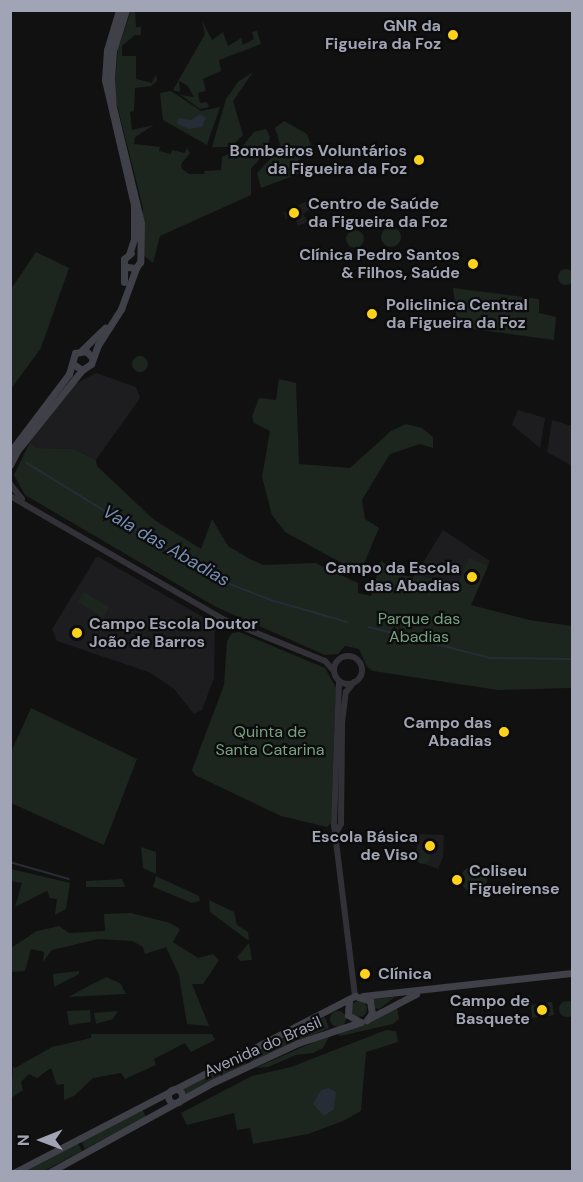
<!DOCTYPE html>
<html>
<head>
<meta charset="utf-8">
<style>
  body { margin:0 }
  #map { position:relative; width:583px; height:1182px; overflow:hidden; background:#111112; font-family:"DM Sans",sans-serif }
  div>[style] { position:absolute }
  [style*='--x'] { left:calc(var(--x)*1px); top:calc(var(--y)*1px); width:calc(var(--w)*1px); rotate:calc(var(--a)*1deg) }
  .built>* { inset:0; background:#1d1d1f }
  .green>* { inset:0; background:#1d251f }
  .round { border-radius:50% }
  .water>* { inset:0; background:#262d36 }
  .stream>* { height:1.5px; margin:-0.75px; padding:0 0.75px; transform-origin:0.75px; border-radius:0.75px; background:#262d36 }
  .tertiary>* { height:6px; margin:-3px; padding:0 3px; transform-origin:3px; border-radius:3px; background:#313137 }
  .tertiary>.ring { margin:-3px; padding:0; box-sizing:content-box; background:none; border:6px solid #313137; border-radius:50% }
  .secondary>* { height:7px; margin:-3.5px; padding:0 3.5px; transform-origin:3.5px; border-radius:3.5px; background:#3f4048 }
  .secondary>.ring { margin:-3.5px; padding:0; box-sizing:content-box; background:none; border:7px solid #3f4048; border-radius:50% }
  .dots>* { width:16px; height:16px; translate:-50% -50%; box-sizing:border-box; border:3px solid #0c0c0d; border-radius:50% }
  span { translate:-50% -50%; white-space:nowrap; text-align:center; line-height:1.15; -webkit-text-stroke:4.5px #0c0c0d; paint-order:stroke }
  .poi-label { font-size:16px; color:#a1a4b4; font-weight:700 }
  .right { translate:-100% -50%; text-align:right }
  .left { translate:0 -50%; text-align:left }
  .park-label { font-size:16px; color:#76a17f }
  .street-label { font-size:16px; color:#a1a4b4 }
  .water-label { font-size:18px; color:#758db2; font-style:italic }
  .frame { position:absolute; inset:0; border:12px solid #a1a4b4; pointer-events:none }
  .north { position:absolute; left:12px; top:1110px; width:60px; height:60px; -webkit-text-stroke:4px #0c0c0d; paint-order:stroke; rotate:269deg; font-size:16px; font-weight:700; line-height:24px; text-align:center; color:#a1a4b4 }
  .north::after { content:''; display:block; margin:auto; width:21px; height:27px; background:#a1a4b4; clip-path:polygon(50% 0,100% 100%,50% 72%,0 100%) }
</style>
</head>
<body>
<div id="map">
  <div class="built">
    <i style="clip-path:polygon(309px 200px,312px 208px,303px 214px,308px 222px,298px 226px,294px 216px,286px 219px,284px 212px,297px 210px,296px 206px)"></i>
    <i style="clip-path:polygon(96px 373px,136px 387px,140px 398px,96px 460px,74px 449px,37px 448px,30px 442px,75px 384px)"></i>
    <i style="clip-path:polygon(518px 410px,545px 418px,540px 448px,512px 425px)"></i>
    <i style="clip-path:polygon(552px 420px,572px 426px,572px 466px,547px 452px)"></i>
    <i style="clip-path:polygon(443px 530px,490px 561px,474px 597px,416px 574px)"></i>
    <i style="clip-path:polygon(97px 556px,215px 624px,214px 678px,202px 710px,194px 714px,174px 689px,151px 673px,57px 641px,52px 629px)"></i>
    <i style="clip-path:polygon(420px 834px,444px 835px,443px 857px,438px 869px,414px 860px)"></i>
  </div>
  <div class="green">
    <i style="clip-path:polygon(131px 11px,135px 11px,136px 27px,141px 27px,141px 35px,135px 35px,122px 46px,122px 56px,136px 56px,136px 79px,152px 83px,156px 74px,157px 81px,151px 86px,135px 88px,134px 111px,130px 112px,132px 130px,154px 125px,135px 137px,134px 144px,160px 147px,159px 151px,171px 154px,172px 150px,185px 153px,187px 148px,190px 153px,181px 164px,182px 169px,189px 174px,204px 174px,205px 171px,221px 170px,222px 157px,241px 148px,254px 132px,266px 129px,270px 137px,267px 150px,251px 169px,251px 195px,160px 236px,153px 263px,142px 254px,143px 208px,114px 93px,118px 48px)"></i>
    <i style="clip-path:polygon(202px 21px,212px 40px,223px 32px,228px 46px,241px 38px,243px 45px,254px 39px,252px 32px,257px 31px,261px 44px,219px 60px,221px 71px,203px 79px,206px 91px,198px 93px,200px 103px,207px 102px,209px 107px,200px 109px,181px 95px,194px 97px,188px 86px,179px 81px,180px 92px,173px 90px,205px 34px)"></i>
    <i style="clip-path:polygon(253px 72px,233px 101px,243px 135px,231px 147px,212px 147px,226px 99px,238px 82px)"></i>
    <i style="clip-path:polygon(171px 91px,201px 111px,220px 107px,207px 145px,163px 120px,160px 93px)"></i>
    <i style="clip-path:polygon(284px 121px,307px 134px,312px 148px,288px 170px,299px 168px,301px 173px,261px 188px,257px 173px,275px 154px,280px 144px,275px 128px)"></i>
    <i class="round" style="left:381px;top:227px;width:20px;height:20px"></i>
    <i class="round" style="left:346px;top:230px;width:18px;height:18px"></i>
    <i style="clip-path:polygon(36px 252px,69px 268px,41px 348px,11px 389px,11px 289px)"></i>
    <i class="round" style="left:558px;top:269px;width:16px;height:16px"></i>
    <i style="clip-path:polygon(453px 288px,539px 299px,539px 313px,556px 317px,554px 340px,458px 327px)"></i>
    <i class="round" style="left:132px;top:356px;width:16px;height:16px"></i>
    <i style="clip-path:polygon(279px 379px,296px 383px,299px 464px,350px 468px,391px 431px,406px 424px,422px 428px,433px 437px,433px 448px,420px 444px,390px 454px,362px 500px,365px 519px,379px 528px,360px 573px,285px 532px,272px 515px,262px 477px,270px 431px,254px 423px,252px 417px,259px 398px,276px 400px)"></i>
    <i style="clip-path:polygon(30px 442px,37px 448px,74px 449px,96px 460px,97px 466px,153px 519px,201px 549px,212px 519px,228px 546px,248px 558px,263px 565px,315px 563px,358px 583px,358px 593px,371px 596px,381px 561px,401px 575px,413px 577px,416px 574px,456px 588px,469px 558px,488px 566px,471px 605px,529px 620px,572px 626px,572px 688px,498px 690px,373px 671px,367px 667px,359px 649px,345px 646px,338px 654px,325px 655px,216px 607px,25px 495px,14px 475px)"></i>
    <i style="clip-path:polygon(84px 592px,109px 607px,103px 618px,78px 602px)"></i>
    <i style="clip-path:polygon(239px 632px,325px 668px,336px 688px,331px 823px,327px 827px,281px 816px,195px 775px,192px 770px,224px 685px,227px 641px,232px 633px)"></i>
    <i style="clip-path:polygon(31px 708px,137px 759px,104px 845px,11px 803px,11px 752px)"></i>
    <i class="round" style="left:496px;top:724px;width:16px;height:16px"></i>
    <i style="clip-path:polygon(141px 847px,156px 852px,156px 874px,143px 868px)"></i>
    <i class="round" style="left:416px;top:850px;width:14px;height:14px"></i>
    <i class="round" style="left:461px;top:866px;width:26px;height:26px"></i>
    <i style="clip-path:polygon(11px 869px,70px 883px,66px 909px,55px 915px,57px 899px,50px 898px,47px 891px,15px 907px,22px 883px,11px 881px)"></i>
    <i style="clip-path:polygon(156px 876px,199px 896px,200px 901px,192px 903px,153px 887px)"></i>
    <i style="clip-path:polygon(122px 879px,125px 887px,86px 887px,86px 881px)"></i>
    <i style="clip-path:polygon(209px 900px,234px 912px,237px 925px,248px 932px,249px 941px,210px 912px)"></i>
    <i style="clip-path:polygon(131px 913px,170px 923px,180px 929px,173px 942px,198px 958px,213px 954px,219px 960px,203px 984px,192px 984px,209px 1026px,187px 1024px,179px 975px,166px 947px,145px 954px,143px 947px,132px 941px,98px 939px,52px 950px,43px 962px,44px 952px,31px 949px,25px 971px,11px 972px,11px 948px,37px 931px,59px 926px,69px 933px,105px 931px,104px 914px)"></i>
    <i style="clip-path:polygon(249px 943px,252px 960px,240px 961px,237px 957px)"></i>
    <i style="clip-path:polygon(79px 971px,79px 974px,54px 987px,53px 974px)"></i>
    <i style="clip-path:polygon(106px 977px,120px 983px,126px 994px,68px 997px)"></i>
    <i style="clip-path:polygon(395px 997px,379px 1009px,375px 1008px,374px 999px)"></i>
    <i class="round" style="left:351px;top:1001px;width:16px;height:16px"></i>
    <i class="round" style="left:559px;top:1001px;width:16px;height:16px"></i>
    <i style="clip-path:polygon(552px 1002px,554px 1015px,532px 1018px,531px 1005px)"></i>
    <i style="clip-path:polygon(397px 1007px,399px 1019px,393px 1024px,340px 1036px,336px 1033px,372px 1021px)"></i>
    <i style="clip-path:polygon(90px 1010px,91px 1022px,69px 1025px,67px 1011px)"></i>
    <i style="clip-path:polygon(118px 1011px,113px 1019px,96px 1024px,94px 1013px)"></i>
    <i class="round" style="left:330px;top:1011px;width:16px;height:16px"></i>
    <i style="clip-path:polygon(325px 1017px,329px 1028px,251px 1062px,247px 1054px)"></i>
    <i style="clip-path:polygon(386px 1030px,396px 1031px,398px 1042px,366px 1052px,361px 1111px,343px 1121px,308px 1134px,253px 1144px,250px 1128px,237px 1130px,234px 1113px,187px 1125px,181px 1113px,252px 1076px,291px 1067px)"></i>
    <i style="clip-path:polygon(91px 1034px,212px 1034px,215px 1040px,191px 1052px,185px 1043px,154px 1059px,156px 1065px,125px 1079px,121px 1073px,93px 1078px,74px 1096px,64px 1100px,64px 1084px,57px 1085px,51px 1068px,37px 1078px,29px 1074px,21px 1082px,23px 1090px,11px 1098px,13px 1066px,15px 1068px,52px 1047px,91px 1038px)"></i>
    <i style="clip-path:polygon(330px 1035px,323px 1048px,313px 1053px,296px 1055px,268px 1067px,255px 1068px)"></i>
    <i style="clip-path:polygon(242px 1057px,246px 1064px,185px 1095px,180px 1087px)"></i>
    <i style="clip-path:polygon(142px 1109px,146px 1117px,85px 1149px,81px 1141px)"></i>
    <i style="clip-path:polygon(78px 1143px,82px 1151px,44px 1171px,25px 1170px)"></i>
  </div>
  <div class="water">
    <i style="clip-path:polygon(200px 114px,206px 118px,202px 127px,189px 129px,177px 124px,178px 118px,191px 120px)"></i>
    <i style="clip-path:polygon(329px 1088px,336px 1092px,334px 1109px,324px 1116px,313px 1104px,321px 1090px)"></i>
  </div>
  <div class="stream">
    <i style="--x:27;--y:463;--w:217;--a:31.6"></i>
    <i style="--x:212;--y:577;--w:63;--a:21.3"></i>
    <i style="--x:271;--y:600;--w:79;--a:16.1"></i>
    <i style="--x:369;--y:627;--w:126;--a:14.3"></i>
    <i style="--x:491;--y:658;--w:81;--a:0.7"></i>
    <i style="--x:10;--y:862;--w:61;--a:16.1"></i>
  </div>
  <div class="tertiary">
    <i style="--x:10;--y:484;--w:19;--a:51"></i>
    <i style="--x:10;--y:496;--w:248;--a:30"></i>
    <i style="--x:225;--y:620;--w:108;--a:22.3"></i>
    <i style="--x:325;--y:661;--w:13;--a:48"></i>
    <i class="ring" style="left:334px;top:656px;width:22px;height:22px"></i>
    <i style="--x:339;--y:681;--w:144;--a:92"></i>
    <i style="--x:334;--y:825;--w:172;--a:83"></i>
    <i style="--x:337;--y:831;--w:8;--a:-60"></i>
    <i style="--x:341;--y:824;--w:101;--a:-89.4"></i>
    <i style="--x:342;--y:723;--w:31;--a:-83"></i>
    <i style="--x:346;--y:692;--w:13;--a:-51"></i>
  </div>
  <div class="secondary">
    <i style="--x:119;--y:10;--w:42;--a:106.7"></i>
    <i style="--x:107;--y:50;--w:30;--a:94"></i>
    <i style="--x:105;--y:80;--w:128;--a:76.9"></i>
    <i style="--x:134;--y:205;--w:34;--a:90"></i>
    <i style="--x:134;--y:239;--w:16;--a:108"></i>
    <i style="--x:126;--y:10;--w:43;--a:107.6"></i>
    <i style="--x:113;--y:51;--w:29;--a:94"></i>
    <i style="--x:111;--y:80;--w:27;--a:86"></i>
    <i style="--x:113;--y:107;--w:119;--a:76.4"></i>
    <i style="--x:141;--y:223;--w:39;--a:91"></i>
    <i style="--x:140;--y:262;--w:7;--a:124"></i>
    <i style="--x:136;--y:268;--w:9;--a:-174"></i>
    <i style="--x:124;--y:282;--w:23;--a:-90"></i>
    <i style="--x:124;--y:259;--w:9;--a:-41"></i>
    <i style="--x:82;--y:350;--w:32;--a:-44"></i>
    <i style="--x:73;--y:364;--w:11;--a:34"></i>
    <i style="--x:82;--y:370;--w:11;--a:-34"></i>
    <i style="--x:91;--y:364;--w:20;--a:-70"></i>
    <i style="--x:98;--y:345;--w:43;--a:-57.4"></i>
    <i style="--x:121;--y:309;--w:44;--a:-69.9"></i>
    <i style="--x:10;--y:452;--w:98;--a:-52.9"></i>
    <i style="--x:69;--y:374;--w:22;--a:-74"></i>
    <i style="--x:75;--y:353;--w:11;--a:-10"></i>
    <i style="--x:86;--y:351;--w:8;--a:45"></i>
    <i style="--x:10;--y:465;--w:16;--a:-63"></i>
    <i style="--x:17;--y:451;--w:104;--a:-51.3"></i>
    <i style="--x:363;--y:996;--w:210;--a:-6.3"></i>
    <i style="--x:349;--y:1000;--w:15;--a:94"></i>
    <i style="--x:348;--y:1015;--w:14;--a:30"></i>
    <i style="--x:370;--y:1018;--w:52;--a:-27.6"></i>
    <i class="ring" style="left:168px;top:1089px;width:7px;height:7px"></i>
    <i style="--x:15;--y:1172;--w:383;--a:-27.4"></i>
    <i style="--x:355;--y:996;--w:16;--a:18"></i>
    <i style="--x:370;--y:1001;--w:12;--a:81"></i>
    <i style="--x:372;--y:1013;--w:9;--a:126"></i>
    <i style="--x:50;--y:1172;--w:187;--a:-28.8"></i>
    <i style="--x:214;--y:1082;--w:93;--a:-24.9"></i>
    <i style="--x:298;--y:1043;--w:66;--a:-18.4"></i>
  </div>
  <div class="dots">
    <i style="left:453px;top:35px;background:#fdd21d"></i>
    <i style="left:419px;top:160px;background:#fdd21d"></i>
    <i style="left:294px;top:213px;background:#fdd21d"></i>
    <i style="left:473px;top:264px;background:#fdd21d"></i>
    <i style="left:372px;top:314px;background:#fdd21d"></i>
    <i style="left:472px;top:577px;background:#fdd21d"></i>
    <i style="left:77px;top:633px;background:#fdd21d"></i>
    <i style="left:504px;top:732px;background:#fdd21d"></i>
    <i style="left:430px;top:846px;background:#fdd21d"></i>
    <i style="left:457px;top:880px;background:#fdd21d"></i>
    <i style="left:365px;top:974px;background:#fdd21d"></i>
    <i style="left:542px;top:1010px;background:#fdd21d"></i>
  </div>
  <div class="poi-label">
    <span class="right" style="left:441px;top:35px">GNR da<br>Figueira da Foz</span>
    <span class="right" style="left:407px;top:160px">Bombeiros Voluntários<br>da Figueira da Foz</span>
    <span class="left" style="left:308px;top:213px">Centro de Saúde<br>da Figueira da Foz</span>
    <span class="right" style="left:460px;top:264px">Clínica Pedro Santos<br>&amp; Filhos, Saúde</span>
    <span class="left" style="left:386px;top:314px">Policlinica Central<br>da Figueira da Foz</span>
    <span class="right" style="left:460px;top:577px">Campo da Escola<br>das Abadias</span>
    <span class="left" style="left:89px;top:633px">Campo Escola Doutor<br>João de Barros</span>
    <span class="right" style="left:492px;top:732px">Campo das<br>Abadias</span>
    <span class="right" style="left:418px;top:846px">Escola Básica<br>de Viso</span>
    <span class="left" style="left:469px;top:880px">Coliseu<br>Figueirense</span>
    <span class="left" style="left:378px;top:974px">Clínica</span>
    <span class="right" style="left:530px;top:1010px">Campo de<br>Basquete</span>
  </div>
  <div class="park-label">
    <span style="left:419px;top:628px">Parque das<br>Abadias</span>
    <span style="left:270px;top:741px">Quinta de<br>Santa Catarina</span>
  </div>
  <div class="street-label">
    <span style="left:263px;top:1047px;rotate:-24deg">Avenida do Brasil</span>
  </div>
  <div class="water-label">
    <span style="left:166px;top:546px;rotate:30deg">Vala das Abadias</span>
  </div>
  <div class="frame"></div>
  <div class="north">N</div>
</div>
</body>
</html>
